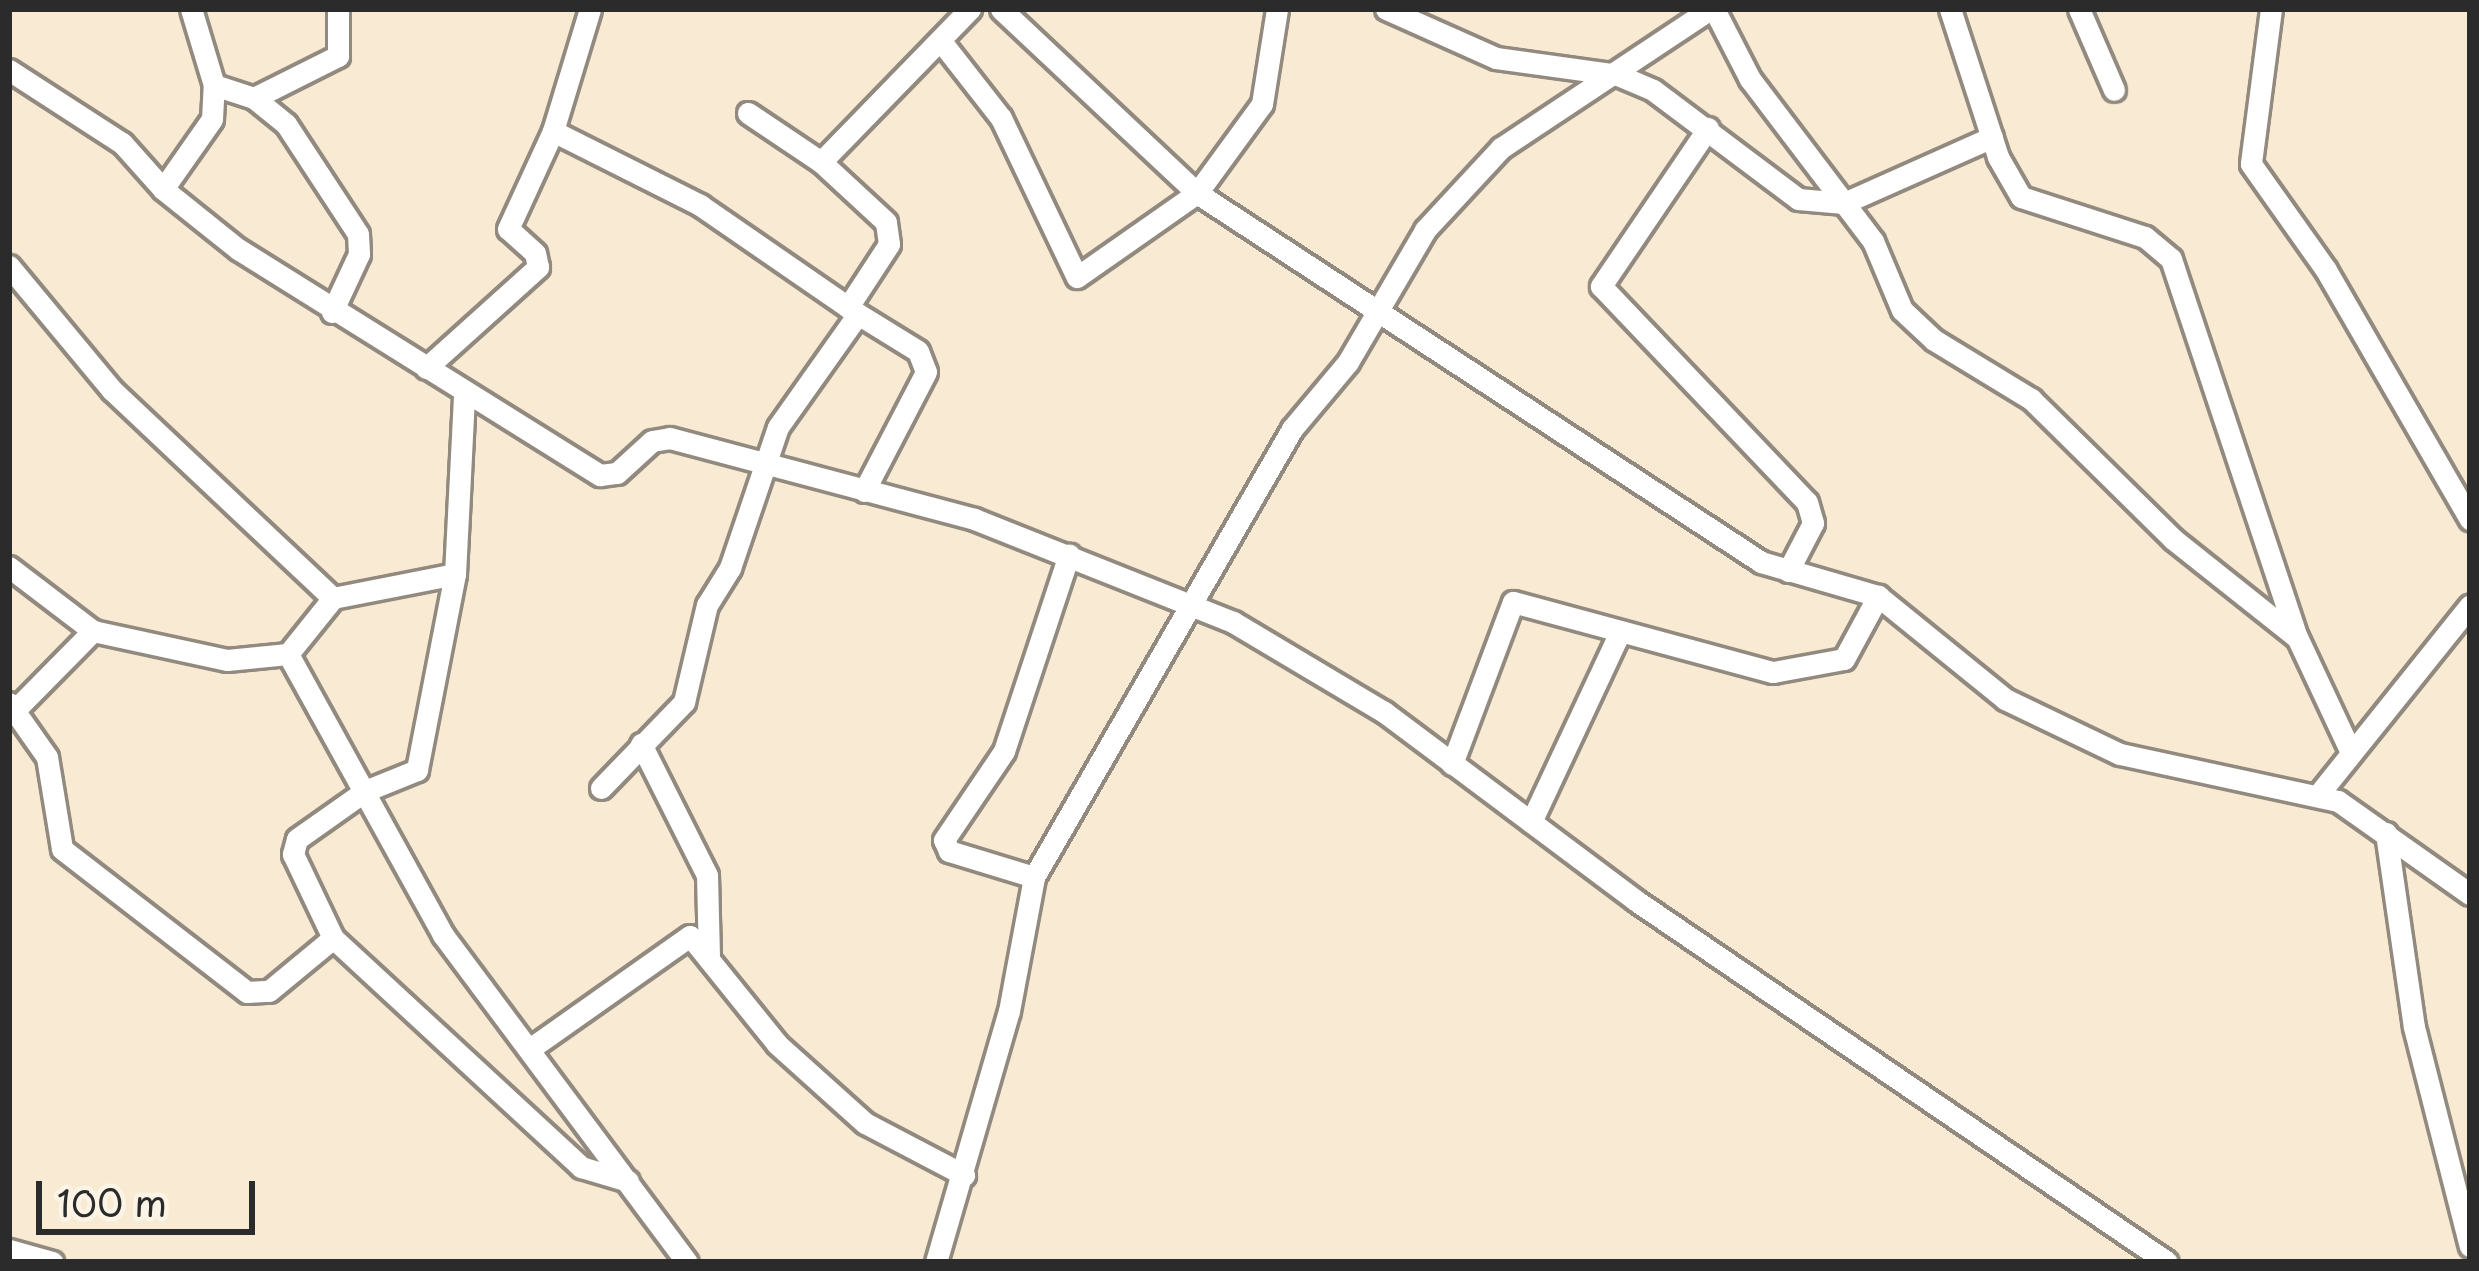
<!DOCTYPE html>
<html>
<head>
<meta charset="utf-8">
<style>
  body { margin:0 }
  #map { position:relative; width:2479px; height:1271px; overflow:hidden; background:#f8ead3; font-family:"Playpen Sans",sans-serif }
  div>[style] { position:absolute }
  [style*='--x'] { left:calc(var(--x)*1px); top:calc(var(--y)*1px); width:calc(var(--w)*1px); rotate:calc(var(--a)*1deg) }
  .roads { filter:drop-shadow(3px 0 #928a7f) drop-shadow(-3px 0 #928a7f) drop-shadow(0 3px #928a7f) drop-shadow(0 -3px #928a7f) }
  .minor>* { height:21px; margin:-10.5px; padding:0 10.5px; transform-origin:10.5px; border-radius:10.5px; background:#fff }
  span { translate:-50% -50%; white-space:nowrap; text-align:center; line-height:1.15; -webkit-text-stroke:10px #fcf5e5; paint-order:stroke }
  .frame { position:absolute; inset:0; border:12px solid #2b2b2b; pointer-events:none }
  .scale { position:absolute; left:36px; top:1181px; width:219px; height:54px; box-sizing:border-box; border:6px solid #2b2b2b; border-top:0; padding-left:15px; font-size:36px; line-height:42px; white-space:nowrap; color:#2b2b2b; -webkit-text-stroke:9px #fcf5e5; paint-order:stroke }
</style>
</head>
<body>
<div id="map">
  <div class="roads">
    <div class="minor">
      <i style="--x:1001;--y:9;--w:269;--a:43.2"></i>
      <i style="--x:1197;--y:193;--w:674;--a:33.19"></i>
      <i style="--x:1761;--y:562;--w:122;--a:16.2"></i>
      <i style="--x:1878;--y:596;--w:164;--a:39"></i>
      <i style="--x:2005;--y:699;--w:127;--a:25.6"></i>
      <i style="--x:2120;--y:754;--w:223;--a:12.2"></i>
      <i style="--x:2338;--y:801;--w:161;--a:35.2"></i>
      <i style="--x:1386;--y:9;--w:120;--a:24"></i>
      <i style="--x:1496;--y:58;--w:123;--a:7.9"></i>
      <i style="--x:1618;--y:75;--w:38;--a:23"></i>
      <i style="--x:1653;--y:90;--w:181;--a:36.9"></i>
      <i style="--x:1798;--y:199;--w:46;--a:5"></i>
      <i style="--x:1844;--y:203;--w:162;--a:-24"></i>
      <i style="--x:1714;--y:9;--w:79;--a:62.8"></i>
      <i style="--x:1750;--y:79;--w:203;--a:52.8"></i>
      <i style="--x:1873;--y:241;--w:75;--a:67.2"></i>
      <i style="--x:1902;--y:310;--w:44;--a:43.2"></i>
      <i style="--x:1934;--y:340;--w:114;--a:31.3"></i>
      <i style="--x:2031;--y:399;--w:199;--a:44.6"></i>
      <i style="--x:2173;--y:539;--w:156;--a:38.5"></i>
      <i style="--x:1950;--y:9;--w:156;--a:72"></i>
      <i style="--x:1998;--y:157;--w:46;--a:60.1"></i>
      <i style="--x:2021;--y:197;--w:130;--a:17.9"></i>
      <i style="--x:2145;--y:237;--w:34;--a:40"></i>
      <i style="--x:2171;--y:259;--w:398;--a:71.6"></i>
      <i style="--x:2297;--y:637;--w:125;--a:64.9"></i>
      <i style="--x:2079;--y:9;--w:88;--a:66.6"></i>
      <i style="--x:2271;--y:9;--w:156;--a:97.4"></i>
      <i style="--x:2251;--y:164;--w:130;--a:54.7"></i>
      <i style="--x:2326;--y:270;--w:288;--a:60"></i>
      <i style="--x:940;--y:40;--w:99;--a:52"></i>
      <i style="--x:1001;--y:118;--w:176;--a:64.5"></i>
      <i style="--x:1077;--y:277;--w:146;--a:-35"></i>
      <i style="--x:1197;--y:193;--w:110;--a:-53.9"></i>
      <i style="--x:1262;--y:104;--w:96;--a:-81"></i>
      <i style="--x:9;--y:70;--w:135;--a:32.9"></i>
      <i style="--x:122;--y:143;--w:62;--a:48.3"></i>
      <i style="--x:163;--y:189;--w:96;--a:38.7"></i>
      <i style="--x:238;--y:249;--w:427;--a:32"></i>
      <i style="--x:600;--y:475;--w:17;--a:-7"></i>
      <i style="--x:617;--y:473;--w:47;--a:-42.4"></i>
      <i style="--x:652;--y:441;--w:18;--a:-9"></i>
      <i style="--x:670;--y:438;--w:315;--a:14.9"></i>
      <i style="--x:974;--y:519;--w:279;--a:21.7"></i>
      <i style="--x:1233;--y:622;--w:176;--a:30.8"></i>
      <i style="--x:1384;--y:712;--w:314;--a:36.8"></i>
      <i style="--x:1635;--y:900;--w:643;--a:34.23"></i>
      <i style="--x:214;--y:85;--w:42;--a:18"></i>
      <i style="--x:254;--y:98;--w:41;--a:39.1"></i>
      <i style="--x:286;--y:124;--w:131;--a:56.8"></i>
      <i style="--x:358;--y:234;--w:20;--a:87"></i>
      <i style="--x:359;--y:254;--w:64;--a:115"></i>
      <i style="--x:254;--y:98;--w:94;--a:-26.6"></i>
      <i style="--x:338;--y:56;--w:47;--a:-90"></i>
      <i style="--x:1708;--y:128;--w:191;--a:124.1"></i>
      <i style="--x:1601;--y:286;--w:298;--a:46.4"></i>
      <i style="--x:1807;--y:502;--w:22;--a:74"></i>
      <i style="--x:1813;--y:523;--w:54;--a:117.5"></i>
      <i style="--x:553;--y:131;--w:165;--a:26.7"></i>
      <i style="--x:700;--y:205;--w:180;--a:34.6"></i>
      <i style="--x:821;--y:162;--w:214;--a:-45.8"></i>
      <i style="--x:163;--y:189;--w:85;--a:-55"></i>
      <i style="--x:212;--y:119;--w:34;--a:-87"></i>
      <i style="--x:214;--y:85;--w:79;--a:-106.8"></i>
      <i style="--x:9;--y:266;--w:161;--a:50.3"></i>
      <i style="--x:112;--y:390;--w:303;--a:43.3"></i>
      <i style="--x:858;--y:314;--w:70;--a:31.7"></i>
      <i style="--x:918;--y:351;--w:22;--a:69"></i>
      <i style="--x:926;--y:372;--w:134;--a:117.5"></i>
      <i style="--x:426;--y:368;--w:151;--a:-42"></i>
      <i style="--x:538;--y:267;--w:14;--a:-102"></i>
      <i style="--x:535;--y:253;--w:36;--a:-138"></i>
      <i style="--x:508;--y:229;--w:108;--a:-65.3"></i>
      <i style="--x:553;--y:131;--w:127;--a:-73.1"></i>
      <i style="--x:9;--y:567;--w:106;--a:37.3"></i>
      <i style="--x:93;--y:631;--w:137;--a:12.2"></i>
      <i style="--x:227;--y:660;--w:61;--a:-5.6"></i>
      <i style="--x:288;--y:654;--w:72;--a:-51.2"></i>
      <i style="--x:333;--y:598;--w:124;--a:-11.1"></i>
      <i style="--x:455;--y:574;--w:177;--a:-87.1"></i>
      <i style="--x:455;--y:574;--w:200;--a:101"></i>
      <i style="--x:417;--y:770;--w:56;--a:158"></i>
      <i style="--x:365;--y:791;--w:83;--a:144.8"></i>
      <i style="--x:297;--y:839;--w:16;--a:105"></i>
      <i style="--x:293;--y:854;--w:93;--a:64.5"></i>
      <i style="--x:333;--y:938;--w:338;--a:42.7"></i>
      <i style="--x:581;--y:1167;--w:49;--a:16.6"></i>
      <i style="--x:288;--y:654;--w:321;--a:61.1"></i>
      <i style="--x:443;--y:935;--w:408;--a:53.3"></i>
      <i style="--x:9;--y:703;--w:66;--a:54.9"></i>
      <i style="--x:47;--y:757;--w:93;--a:80.7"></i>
      <i style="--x:62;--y:849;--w:234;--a:37.7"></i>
      <i style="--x:247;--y:992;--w:22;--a:-3"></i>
      <i style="--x:269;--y:991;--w:83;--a:-39.6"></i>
      <i style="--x:16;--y:709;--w:110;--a:-45.4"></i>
      <i style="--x:641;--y:744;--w:147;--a:63.3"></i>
      <i style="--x:707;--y:875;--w:83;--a:88.6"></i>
      <i style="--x:1452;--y:764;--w:173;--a:-69.4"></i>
      <i style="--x:1513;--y:602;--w:269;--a:15.1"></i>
      <i style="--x:1773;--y:672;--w:72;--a:-10.4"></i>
      <i style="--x:1844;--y:659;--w:72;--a:-61.6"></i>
      <i style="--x:601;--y:788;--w:120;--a:-46"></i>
      <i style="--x:684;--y:702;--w:100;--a:-76.7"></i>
      <i style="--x:707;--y:605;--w:44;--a:-58.1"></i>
      <i style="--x:730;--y:568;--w:149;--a:-71.2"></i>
      <i style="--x:778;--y:427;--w:138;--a:-54.7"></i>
      <i style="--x:858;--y:314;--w:12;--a:-145"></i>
      <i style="--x:848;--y:307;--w:75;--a:-56.9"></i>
      <i style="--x:889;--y:244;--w:22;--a:-98"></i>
      <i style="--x:886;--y:222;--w:88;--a:-137.3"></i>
      <i style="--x:821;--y:162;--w:88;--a:-146.1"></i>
      <i style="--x:2318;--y:795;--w:243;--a:-51.3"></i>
      <i style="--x:1531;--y:822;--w:208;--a:-64.9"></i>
      <i style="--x:2386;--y:833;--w:196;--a:81.8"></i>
      <i style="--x:2414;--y:1027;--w:226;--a:75.7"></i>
      <i style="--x:1034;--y:877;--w:89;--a:-163"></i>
      <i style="--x:949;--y:851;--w:12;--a:-114"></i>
      <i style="--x:944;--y:840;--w:107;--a:-56"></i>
      <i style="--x:1004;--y:751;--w:207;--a:-71.7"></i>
      <i style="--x:531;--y:1048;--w:194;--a:-35.2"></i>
      <i style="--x:690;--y:936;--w:139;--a:51.1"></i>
      <i style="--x:777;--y:1044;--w:118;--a:41.9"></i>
      <i style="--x:865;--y:1123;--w:112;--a:27.7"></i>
      <i style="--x:9;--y:1250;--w:45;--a:15.6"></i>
      <i style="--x:936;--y:1262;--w:261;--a:-73.8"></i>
      <i style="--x:1009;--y:1011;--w:136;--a:-79.4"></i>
      <i style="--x:1034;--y:877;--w:517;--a:-60.06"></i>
      <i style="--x:1292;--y:429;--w:87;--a:-50.1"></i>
      <i style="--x:1348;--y:362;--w:153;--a:-59.7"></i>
      <i style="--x:1425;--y:230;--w:112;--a:-47.2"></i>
      <i style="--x:1501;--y:148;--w:251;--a:-33.6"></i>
    </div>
  </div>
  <div class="frame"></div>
  <div class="scale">100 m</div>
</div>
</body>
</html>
